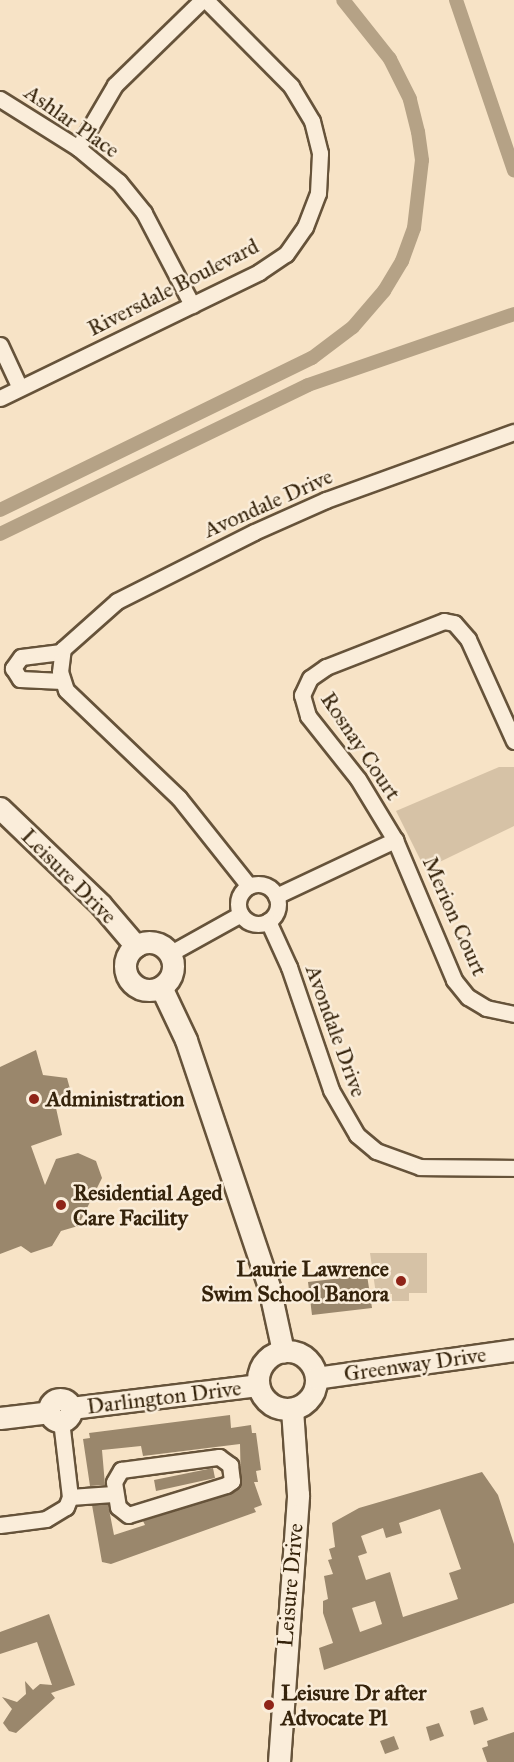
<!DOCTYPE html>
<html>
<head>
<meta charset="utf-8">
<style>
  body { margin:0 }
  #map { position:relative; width:514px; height:1762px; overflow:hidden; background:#f7e3c6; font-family:"IM FELL Great Primer",serif }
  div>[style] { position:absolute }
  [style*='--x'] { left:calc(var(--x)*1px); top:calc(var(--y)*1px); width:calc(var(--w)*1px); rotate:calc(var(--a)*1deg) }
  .green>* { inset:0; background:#d6c2a6 }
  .canal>* { height:14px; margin:-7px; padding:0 7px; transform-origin:7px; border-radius:7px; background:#b5a286 }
  .building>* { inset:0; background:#9a876c }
  .roads { filter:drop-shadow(2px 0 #66533a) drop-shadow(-2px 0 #66533a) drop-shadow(0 2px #66533a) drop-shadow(0 -2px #66533a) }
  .street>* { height:15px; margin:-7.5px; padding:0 7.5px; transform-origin:7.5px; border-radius:7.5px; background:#faedda }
  .street>.ring { margin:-7.5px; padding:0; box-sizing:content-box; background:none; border:15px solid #faedda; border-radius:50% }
  .secondary>* { height:21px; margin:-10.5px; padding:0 10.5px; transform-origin:10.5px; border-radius:10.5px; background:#faedda }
  .secondary>.ring { margin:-10.5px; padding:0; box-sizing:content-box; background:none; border:21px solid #faedda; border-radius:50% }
  .dots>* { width:16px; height:16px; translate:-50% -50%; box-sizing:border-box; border:3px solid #faedda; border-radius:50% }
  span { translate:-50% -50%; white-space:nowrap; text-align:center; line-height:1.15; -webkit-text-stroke:5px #faedda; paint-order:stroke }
  .street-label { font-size:22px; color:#35230b }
  .poi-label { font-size:22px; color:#35230b; font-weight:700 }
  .left { translate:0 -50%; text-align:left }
  .right { translate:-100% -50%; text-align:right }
</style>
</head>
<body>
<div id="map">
  <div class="green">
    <i style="clip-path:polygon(499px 767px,514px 767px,514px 826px,425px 869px,396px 811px)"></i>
    <i style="clip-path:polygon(370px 1253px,427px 1253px,427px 1293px,409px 1293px,409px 1301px,392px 1301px,392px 1294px,376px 1294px)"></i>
  </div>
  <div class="canal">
    <i style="--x:456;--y:0;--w:180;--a:71.2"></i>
    <i style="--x:0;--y:510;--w:347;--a:-26"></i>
    <i style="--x:312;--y:358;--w:51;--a:-37.1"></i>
    <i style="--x:353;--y:327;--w:48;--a:-49.3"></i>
    <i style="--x:384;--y:291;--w:35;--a:-59"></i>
    <i style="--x:402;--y:261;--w:35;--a:-70"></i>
    <i style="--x:414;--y:228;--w:68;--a:-83.3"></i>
    <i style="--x:422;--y:160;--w:28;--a:-98"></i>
    <i style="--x:418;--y:132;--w:34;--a:-104"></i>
    <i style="--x:410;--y:99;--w:45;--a:-116.6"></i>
    <i style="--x:390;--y:59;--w:75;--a:-128.5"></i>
    <i style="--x:0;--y:534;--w:342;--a:-25.8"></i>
    <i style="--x:308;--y:385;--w:218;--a:-19"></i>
  </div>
  <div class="building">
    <i style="clip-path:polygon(36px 1050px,43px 1075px,67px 1078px,72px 1096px,56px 1108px,62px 1135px,31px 1146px,45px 1185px,56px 1159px,78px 1153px,96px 1161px,102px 1178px,78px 1226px,61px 1231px,52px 1246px,31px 1253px,21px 1246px,0 1254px,0 1067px)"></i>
    <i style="clip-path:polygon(367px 1275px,372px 1308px,312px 1315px,308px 1282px)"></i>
    <i style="clip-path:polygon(230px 1415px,231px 1428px,251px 1425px,252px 1433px,256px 1433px,261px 1470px,256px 1471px,258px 1482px,254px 1482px,262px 1505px,254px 1508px,256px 1512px,111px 1564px,102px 1562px,92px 1505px,108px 1504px,114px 1535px,145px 1525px,143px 1521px,229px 1494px,241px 1488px,240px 1444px,143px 1456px,141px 1446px,102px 1450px,105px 1485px,90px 1486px,83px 1439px,90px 1438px,89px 1433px)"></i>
    <i style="clip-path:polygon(213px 1468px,215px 1478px,156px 1491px,154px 1480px)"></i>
    <i style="clip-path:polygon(evenodd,482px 1472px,498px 1495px,514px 1544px,514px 1603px,324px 1670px,319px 1648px,333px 1643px,323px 1613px,323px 1601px,328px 1599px,324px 1576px,333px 1574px,328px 1560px,332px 1559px,329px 1549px,335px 1547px,332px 1523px,359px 1508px,482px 1472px,440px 1509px,461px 1569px,449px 1573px,458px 1599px,403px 1617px,390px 1572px,366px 1580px,358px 1556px,367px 1553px,361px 1536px,383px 1528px,386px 1538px,402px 1533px,399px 1523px,440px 1509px,482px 1472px,375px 1601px,382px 1624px,360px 1632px,352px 1608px,375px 1601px)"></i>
    <i style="clip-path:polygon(49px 1614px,75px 1685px,51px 1693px,55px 1698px,16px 1733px,9px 1731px,3px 1723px,12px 1709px,2px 1697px,17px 1702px,26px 1694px,25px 1681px,33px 1690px,40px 1684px,52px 1685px,37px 1642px,0 1654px,0 1632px)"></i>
    <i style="clip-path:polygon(483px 1707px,488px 1720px,474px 1725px,470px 1711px)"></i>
    <i style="clip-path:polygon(439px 1723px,444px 1736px,430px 1741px,426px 1727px)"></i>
    <i style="clip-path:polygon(514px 1732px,514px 1762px,487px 1762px,482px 1748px,488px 1746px,487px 1741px)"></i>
    <i style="clip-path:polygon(394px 1736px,399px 1749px,385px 1754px,380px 1741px)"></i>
  </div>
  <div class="roads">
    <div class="street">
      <i style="--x:0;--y:99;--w:92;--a:32.1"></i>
      <i style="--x:78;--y:148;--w:53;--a:39.7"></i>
      <i style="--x:119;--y:182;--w:40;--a:51"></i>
      <i style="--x:144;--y:213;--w:104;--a:62.4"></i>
      <i style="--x:78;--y:148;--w:73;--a:-59.6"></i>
      <i style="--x:115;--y:85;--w:122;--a:-44.3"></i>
      <i style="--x:0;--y:345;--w:47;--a:65.1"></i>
      <i style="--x:0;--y:398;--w:288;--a:-25.9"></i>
      <i style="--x:259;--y:272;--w:32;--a:-34"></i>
      <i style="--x:286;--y:254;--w:33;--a:-55"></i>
      <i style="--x:305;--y:227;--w:36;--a:-69"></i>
      <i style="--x:318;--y:193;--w:40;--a:-87.1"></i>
      <i style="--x:320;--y:153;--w:33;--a:-104"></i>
      <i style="--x:312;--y:121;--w:41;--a:-121"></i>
      <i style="--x:291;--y:86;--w:121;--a:-134.7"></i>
      <i style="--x:61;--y:652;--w:40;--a:172.9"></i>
      <i style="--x:21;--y:657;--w:14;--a:126"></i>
      <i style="--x:13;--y:668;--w:13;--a:58"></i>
      <i style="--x:20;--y:679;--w:42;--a:2.7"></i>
      <i style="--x:514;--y:741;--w:112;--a:-114.3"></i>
      <i style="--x:468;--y:639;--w:21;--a:-131"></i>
      <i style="--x:454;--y:623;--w:10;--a:-169"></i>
      <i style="--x:444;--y:621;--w:127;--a:158.7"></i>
      <i style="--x:326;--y:667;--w:19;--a:145"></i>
      <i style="--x:310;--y:678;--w:19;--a:115"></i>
      <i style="--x:302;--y:695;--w:22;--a:74"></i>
      <i style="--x:308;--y:716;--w:80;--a:51.6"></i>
      <i style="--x:358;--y:779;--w:71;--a:58.8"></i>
      <i style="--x:395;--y:840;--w:152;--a:67.1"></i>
      <i style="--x:454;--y:980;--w:22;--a:51"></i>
      <i style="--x:468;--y:997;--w:21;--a:31"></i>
      <i style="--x:486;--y:1008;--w:29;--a:12"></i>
      <i class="ring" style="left:238px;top:884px;width:25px;height:25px"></i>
      <i style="--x:249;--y:886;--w:112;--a:-128.5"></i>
      <i style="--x:179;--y:798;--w:156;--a:-136.3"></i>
      <i style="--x:66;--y:690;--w:19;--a:-108"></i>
      <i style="--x:60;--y:672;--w:23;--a:-83"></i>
      <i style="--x:63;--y:649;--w:72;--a:-41.6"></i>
      <i style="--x:117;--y:601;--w:153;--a:-26.7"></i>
      <i style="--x:254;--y:532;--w:79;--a:-24"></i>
      <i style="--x:326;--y:500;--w:200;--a:-19.9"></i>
      <i style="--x:276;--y:896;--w:132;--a:-25.2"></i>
      <i style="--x:268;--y:921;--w:51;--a:65.5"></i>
      <i style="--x:289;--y:967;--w:130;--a:71.1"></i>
      <i style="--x:331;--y:1090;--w:52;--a:60"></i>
      <i style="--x:357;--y:1135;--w:25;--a:40"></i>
      <i style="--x:376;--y:1151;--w:47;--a:20"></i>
      <i style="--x:420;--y:1167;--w:94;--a:0.6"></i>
      <i style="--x:169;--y:954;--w:82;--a:-29.1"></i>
      <i style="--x:219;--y:1457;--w:14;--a:36"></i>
      <i style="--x:230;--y:1465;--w:16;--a:83"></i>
      <i style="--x:232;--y:1481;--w:7;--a:146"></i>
      <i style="--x:226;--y:1485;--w:102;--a:163"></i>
      <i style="--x:128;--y:1515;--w:13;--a:-141"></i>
      <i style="--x:118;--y:1507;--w:25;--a:-99"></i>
      <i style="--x:114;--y:1482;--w:14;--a:-60"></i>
      <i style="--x:121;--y:1470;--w:99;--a:-7.6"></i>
      <i style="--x:70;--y:1497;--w:43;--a:-4"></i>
      <i style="--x:0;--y:1525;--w:46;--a:-7.4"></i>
      <i style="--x:46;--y:1519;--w:23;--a:-31"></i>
      <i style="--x:66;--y:1507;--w:11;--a:-68"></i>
      <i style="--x:70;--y:1497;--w:78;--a:-96.7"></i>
    </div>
    <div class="secondary">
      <i style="--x:0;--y:808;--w:140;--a:43.8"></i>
      <i style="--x:101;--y:905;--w:54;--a:49.5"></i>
      <i class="ring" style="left:125px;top:942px;width:27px;height:27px"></i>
      <i style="--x:161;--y:987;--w:59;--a:64.7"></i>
      <i style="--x:186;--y:1040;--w:261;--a:71.4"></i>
      <i style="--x:269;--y:1287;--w:66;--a:77.7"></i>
      <i class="ring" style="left:258px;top:1351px;width:37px;height:37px"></i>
      <i style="--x:316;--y:1378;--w:200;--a:-8"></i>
      <i class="ring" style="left:49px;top:1399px;width:1px;height:1px"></i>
      <i style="--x:71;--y:1408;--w:188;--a:-7"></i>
      <i style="--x:0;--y:1418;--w:50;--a:-6.8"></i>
      <i style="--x:279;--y:1762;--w:268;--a:-85.9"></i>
      <i style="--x:298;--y:1495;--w:86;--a:-94"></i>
    </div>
  </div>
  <div class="dots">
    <i style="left:34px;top:1099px;background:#8f2418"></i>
    <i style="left:61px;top:1205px;background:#8f2418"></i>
    <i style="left:401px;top:1281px;background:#8f2418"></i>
    <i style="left:269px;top:1705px;background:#8f2418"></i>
  </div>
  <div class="street-label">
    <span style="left:72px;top:121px;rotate:35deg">Ashlar Place</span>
    <span style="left:173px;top:287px;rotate:-27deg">Riversdale Boulevard</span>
    <span style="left:268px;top:503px;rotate:-24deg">Avondale Drive</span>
    <span style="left:361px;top:746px;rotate:56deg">Rosnay Court</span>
    <span style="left:69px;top:876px;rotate:45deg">Leisure Drive</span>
    <span style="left:455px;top:916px;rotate:66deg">Merion Court</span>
    <span style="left:336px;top:1031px;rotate:70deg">Avondale Drive</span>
    <span style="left:415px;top:1364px;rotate:-8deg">Greenway Drive</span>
    <span style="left:164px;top:1397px;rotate:-7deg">Darlington Drive</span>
    <span style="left:290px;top:1585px;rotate:-85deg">Leisure Drive</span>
  </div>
  <div class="poi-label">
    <span class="left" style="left:46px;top:1099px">Administration</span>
    <span class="left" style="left:73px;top:1205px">Residential Aged<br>Care Facility</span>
    <span class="right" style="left:389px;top:1281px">Laurie Lawrence<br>Swim School Banora</span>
    <span class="left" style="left:281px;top:1705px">Leisure Dr after<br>Advocate Pl</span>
  </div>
</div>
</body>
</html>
